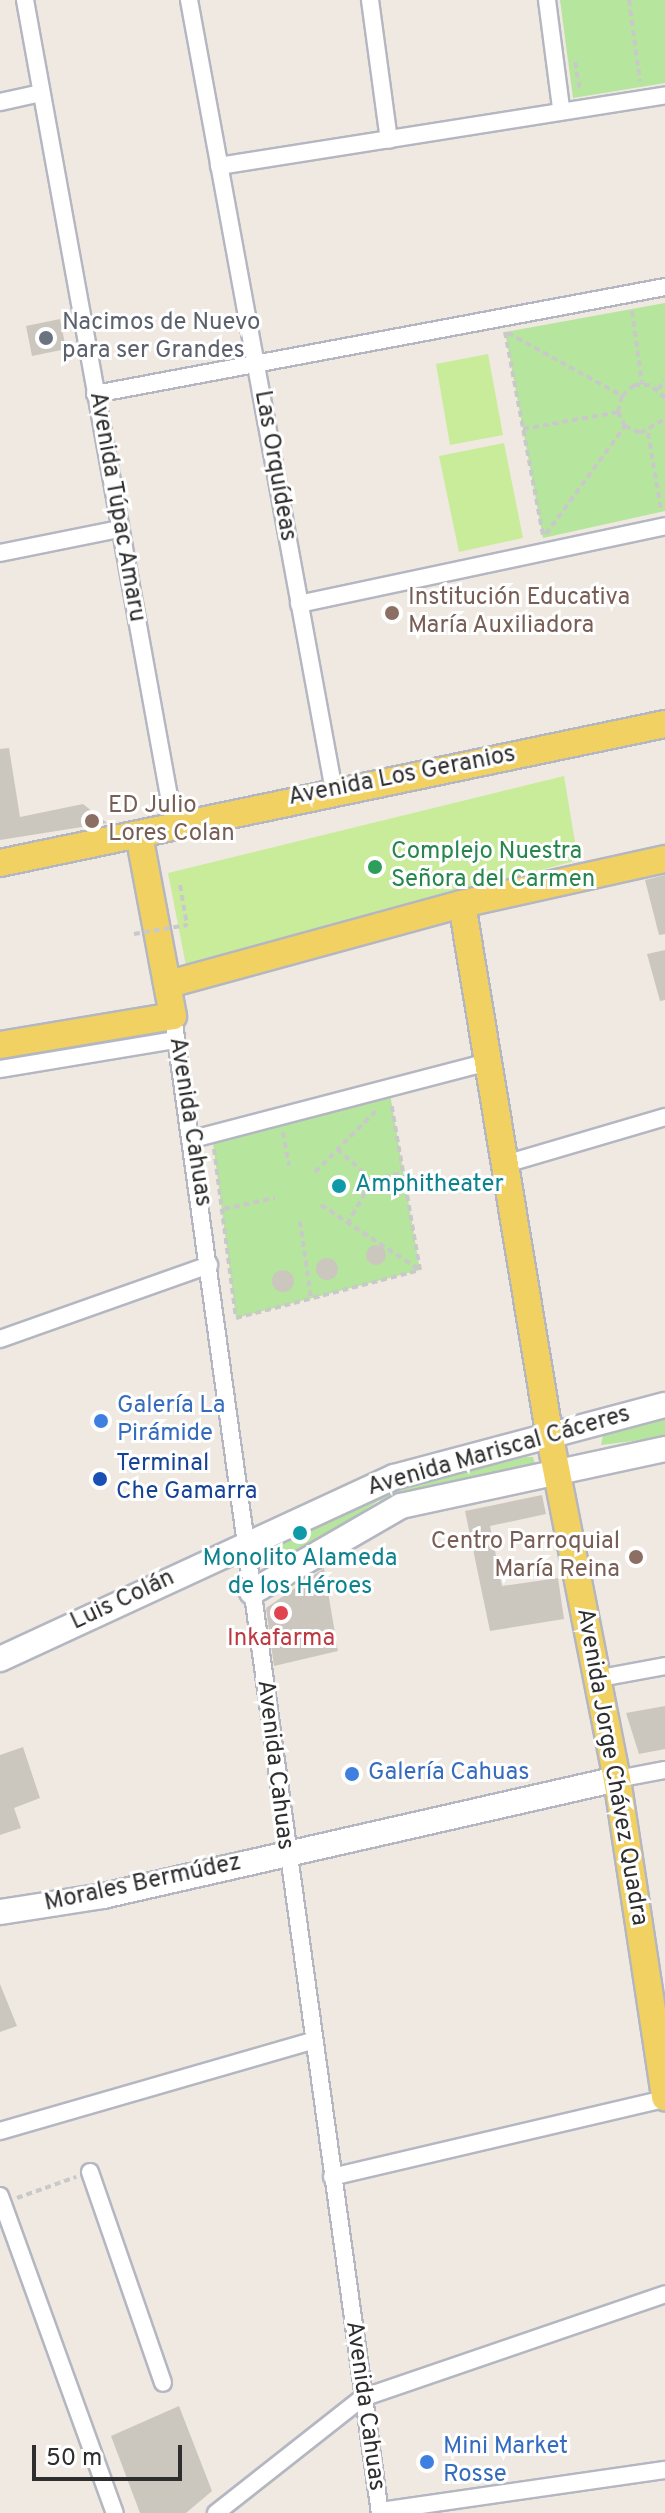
<!DOCTYPE html>
<html>
<head>
<meta charset="utf-8">
<style>
  body { margin:0 }
  #map { position:relative; width:665px; height:2513px; overflow:hidden; background:#efe9e1; font-family:Overpass,sans-serif }
  div>[style] { position:absolute }
  [style*='--x'] { left:calc(var(--x)*1px); top:calc(var(--y)*1px); width:calc(var(--w)*1px); rotate:calc(var(--a)*1deg) }
  .green>* { inset:0; background:#b6e59e }
  .pitch>* { inset:0; background:#c9ec9a }
  .building>* { inset:0; background:#cbc7bf }
  .round { border-radius:50% }
  .path>* { height:4px; margin-top:-2px; transform-origin:0; background:repeating-linear-gradient(90deg,#c9c9c9 0 6px,transparent 0 10px) }
  .roads { filter:drop-shadow(2px 0 #b4b7c1) drop-shadow(-2px 0 #b4b7c1) drop-shadow(0 2px #b4b7c1) drop-shadow(0 -2px #b4b7c1) }
  .street>* { height:16px; margin:-8px; padding:0 8px; transform-origin:8px; border-radius:8px; background:#fff }
  .secondary>* { height:24px; margin:-12px; padding:0 12px; transform-origin:12px; border-radius:12px; background:#fff }
  .primary>* { height:26px; margin:-13px; padding:0 13px; transform-origin:13px; border-radius:13px; background:#f2d163 }
  .path-bridge>* { height:4px; margin-top:-2px; transform-origin:0; background:repeating-linear-gradient(90deg,#c9c9c9 0 6px,transparent 0 10px) }
  .dots>* { width:22px; height:22px; translate:-50% -50%; box-sizing:border-box; border:4px solid #fff; border-radius:50% }
  span { translate:-50% -50%; white-space:nowrap; text-align:center; line-height:1.15; -webkit-text-stroke:6px #fff; paint-order:stroke }
  .worship-label { font-size:24px; color:#5b616d }
  .left { translate:0 -50%; text-align:left }
  .street-label { font-size:24px; color:#2e2e2e }
  .education-label { font-size:24px; color:#785e54 }
  .right { translate:-100% -50%; text-align:right }
  .leisure-label { font-size:24px; color:#27864d }
  .culture-label { font-size:24px; color:#0d838f }
  .shop-label { font-size:24px; color:#366cbe }
  .transit-label { font-size:24px; color:#164399 }
  .health-label { font-size:24px; color:#be3a42 }
  .scale { position:absolute; left:32px; top:2445px; width:150px; height:36px; box-sizing:border-box; border:4px solid #2e2e2e; border-top:0; padding-left:10px; font-size:24px; line-height:28px; white-space:nowrap; color:#2e2e2e; -webkit-text-stroke:6px #fff; paint-order:stroke }
</style>
</head>
<body>
<div id="map">
  <div class="green">
    <i style="clip-path:polygon(560px 0,665px 0,665px 83px,573px 98px)"></i>
    <i style="clip-path:polygon(665px 303px,665px 511px,543px 538px,505px 332px)"></i>
    <i style="clip-path:polygon(389px 1088px,420px 1270px,236px 1318px,212px 1135px)"></i>
    <i style="clip-path:polygon(665px 1412px,665px 1437px,601px 1445px,604px 1431px)"></i>
    <i style="clip-path:polygon(526px 1457px,533px 1457px,536px 1467px,378px 1501px,273px 1573px,273px 1541px,410px 1482px)"></i>
  </div>
  <div class="pitch">
    <i style="clip-path:polygon(488px 354px,503px 435px,450px 445px,436px 364px)"></i>
    <i style="clip-path:polygon(504px 443px,523px 538px,459px 552px,439px 456px)"></i>
    <i style="clip-path:polygon(564px 776px,578px 860px,186px 966px,168px 873px)"></i>
  </div>
  <div class="building">
    <i style="clip-path:polygon(60px 319px,66px 349px,32px 356px,26px 326px)"></i>
    <i style="clip-path:polygon(9px 748px,20px 817px,83px 804px,107px 823px,0 840px,0 749px)"></i>
    <i style="clip-path:polygon(665px 875px,665px 934px,659px 935px,645px 880px)"></i>
    <i style="clip-path:polygon(665px 950px,665px 1000px,660px 1001px,647px 954px)"></i>
    <i class="round" style="left:366px;top:1245px;width:20px;height:20px"></i>
    <i class="round" style="left:316px;top:1258px;width:22px;height:22px"></i>
    <i class="round" style="left:272px;top:1270px;width:22px;height:22px"></i>
    <i style="clip-path:polygon(542px 1495px,546px 1514px,490px 1526px,502px 1586px,558px 1578px,564px 1619px,490px 1631px,465px 1511px)"></i>
    <i style="clip-path:polygon(324px 1568px,338px 1651px,274px 1666px,266px 1608px)"></i>
    <i style="clip-path:polygon(665px 1706px,665px 1749px,639px 1754px,626px 1713px)"></i>
    <i style="clip-path:polygon(23px 1747px,40px 1798px,14px 1808px,21px 1828px,0 1835px,0 1755px)"></i>
    <i style="clip-path:polygon(0 1984px,17px 2026px,0 2032px)"></i>
    <i style="clip-path:polygon(179px 2406px,212px 2491px,186px 2513px,140px 2513px,111px 2436px)"></i>
  </div>
  <div class="path">
    <i style="--x:629;--y:0;--w:82;--a:82.3"></i>
    <i style="--x:575;--y:62;--w:29;--a:80"></i>
    <i style="--x:632;--y:311;--w:74;--a:82.2"></i>
    <i style="--x:505;--y:332;--w:207;--a:79.4"></i>
    <i style="--x:508;--y:333;--w:130;--a:28.9"></i>
    <i style="--x:658;--y:389;--w:11;--a:-52"></i>
    <i style="--x:665;--y:398;--w:20;--a:-139"></i>
    <i style="--x:650;--y:385;--w:16;--a:180"></i>
    <i style="--x:634;--y:385;--w:16;--a:137"></i>
    <i style="--x:622;--y:396;--w:16;--a:104"></i>
    <i style="--x:618;--y:412;--w:16;--a:63"></i>
    <i style="--x:625;--y:426;--w:17;--a:25"></i>
    <i style="--x:640;--y:433;--w:29;--a:-29"></i>
    <i style="--x:523;--y:429;--w:97;--a:-10.1"></i>
    <i style="--x:648;--y:433;--w:77;--a:80.3"></i>
    <i style="--x:546;--y:534;--w:134;--a:-53.8"></i>
    <i style="--x:180;--y:885;--w:41;--a:80.1"></i>
    <i style="--x:283;--y:1132;--w:34;--a:80"></i>
    <i style="--x:214;--y:1149;--w:170;--a:82.6"></i>
    <i style="--x:236;--y:1318;--w:190;--a:-14.6"></i>
    <i style="--x:420;--y:1270;--w:170;--a:-99.8"></i>
    <i style="--x:337;--y:1149;--w:33;--a:41"></i>
    <i style="--x:362;--y:1171;--w:22;--a:82"></i>
    <i style="--x:365;--y:1193;--w:32;--a:120"></i>
    <i style="--x:315;--y:1172;--w:86;--a:-45"></i>
    <i style="--x:364;--y:1181;--w:40;--a:-12"></i>
    <i style="--x:321;--y:1205;--w:118;--a:33.3"></i>
    <i style="--x:224;--y:1209;--w:52;--a:-12.2"></i>
    <i style="--x:300;--y:1221;--w:78;--a:81.9"></i>
    <i style="--x:17;--y:2198;--w:63;--a:-19.6"></i>
  </div>
  <div class="roads">
    <div class="street">
      <i style="--x:25;--y:0;--w:837;--a:79.75"></i>
      <i style="--x:189;--y:0;--w:804;--a:79.61"></i>
      <i style="--x:370;--y:0;--w:141;--a:82.3"></i>
      <i style="--x:547;--y:0;--w:109;--a:82.6"></i>
      <i style="--x:0;--y:102;--w:42;--a:-12.4"></i>
      <i style="--x:219;--y:166;--w:452;--a:-9"></i>
      <i style="--x:95;--y:394;--w:580;--a:-10.63"></i>
      <i style="--x:0;--y:553;--w:121;--a:-11.4"></i>
      <i style="--x:299;--y:604;--w:374;--a:-12"></i>
      <i style="--x:173;--y:1016;--w:1511;--a:82.13"></i>
      <i style="--x:0;--y:1069;--w:178;--a:-9.4"></i>
      <i style="--x:193;--y:1139;--w:302;--a:-14.6"></i>
      <i style="--x:502;--y:1165;--w:170;--a:-16.4"></i>
      <i style="--x:0;--y:1339;--w:222;--a:-19.5"></i>
      <i style="--x:595;--y:1679;--w:71;--a:-10.5"></i>
      <i style="--x:617;--y:1779;--w:49;--a:-10.6"></i>
      <i style="--x:0;--y:2131;--w:325;--a:-16.1"></i>
      <i style="--x:90;--y:2172;--w:223;--a:70.9"></i>
      <i style="--x:332;--y:2177;--w:342;--a:-13.2"></i>
      <i style="--x:0;--y:2196;--w:337;--a:70.1"></i>
      <i style="--x:380;--y:2511;--w:288;--a:-8.2"></i>
      <i style="--x:216;--y:2513;--w:186;--a:-38.2"></i>
      <i style="--x:362;--y:2398;--w:320;--a:-18.9"></i>
    </div>
    <div class="secondary">
      <i style="--x:252;--y:1592;--w:172;--a:-30"></i>
      <i style="--x:401;--y:1506;--w:270;--a:-12.2"></i>
      <i style="--x:0;--y:1659;--w:434;--a:-24.8"></i>
      <i style="--x:394;--y:1477;--w:280;--a:-14.9"></i>
      <i style="--x:0;--y:1912;--w:104;--a:-8.8"></i>
      <i style="--x:103;--y:1896;--w:527;--a:-12.82"></i>
    </div>
    <div class="primary">
      <i style="--x:0;--y:863;--w:679;--a:-11.81"></i>
      <i style="--x:462;--y:904;--w:541;--a:80.64"></i>
      <i style="--x:550;--y:1438;--w:348;--a:78.9"></i>
      <i style="--x:617;--y:1779;--w:322;--a:81.4"></i>
      <i style="--x:169;--y:984;--w:304;--a:-15.3"></i>
      <i style="--x:462;--y:904;--w:208;--a:-12.5"></i>
      <i style="--x:0;--y:1045;--w:175;--a:-9.5"></i>
      <i style="--x:173;--y:1016;--w:185;--a:-100.6"></i>
    </div>
  </div>
  <div class="path-bridge">
    <i style="--x:134;--y:934;--w:54;--a:-9.6"></i>
  </div>
  <div class="dots">
    <i style="left:46px;top:338px;background:#6b7280"></i>
    <i style="left:392px;top:613px;background:#8d6e63"></i>
    <i style="left:92px;top:821px;background:#8d6e63"></i>
    <i style="left:375px;top:867px;background:#2e9e5b"></i>
    <i style="left:339px;top:1186px;background:#0f9aa8"></i>
    <i style="left:101px;top:1421px;background:#3f7fe0"></i>
    <i style="left:100px;top:1479px;background:#1a4fb4"></i>
    <i style="left:300px;top:1533px;background:#0f9aa8"></i>
    <i style="left:636px;top:1557px;background:#8d6e63"></i>
    <i style="left:281px;top:1613px;background:#e0444e"></i>
    <i style="left:352px;top:1774px;background:#3f7fe0"></i>
    <i style="left:427px;top:2462px;background:#3f7fe0"></i>
  </div>
  <div class="worship-label">
    <span class="left" style="left:62px;top:338px">Nacimos de Nuevo<br>para ser Grandes</span>
  </div>
  <div class="street-label">
    <span style="left:274px;top:466px;rotate:80deg">Las Orquídeas</span>
    <span style="left:116px;top:507px;rotate:80deg">Avenida Túpac Amaru</span>
    <span style="left:402px;top:777px;rotate:-11deg">Avenida Los Geranios</span>
    <span style="left:189px;top:1122px;rotate:81deg">Avenida Cahuas</span>
    <span style="left:499px;top:1452px;rotate:-16deg">Avenida Mariscal Cáceres</span>
    <span style="left:123px;top:1601px;rotate:-25deg">Luis Colán</span>
    <span style="left:274px;top:1765px;rotate:83deg">Avenida Cahuas</span>
    <span style="left:611px;top:1767px;rotate:80deg">Avenida Jorge Chávez Quadra</span>
    <span style="left:143px;top:1884px;rotate:-12deg">Morales Bermúdez</span>
    <span style="left:364px;top:2406px;rotate:82deg">Avenida Cahuas</span>
  </div>
  <div class="education-label">
    <span class="left" style="left:408px;top:613px">Institución Educativa<br>María Auxiliadora</span>
    <span class="left" style="left:108px;top:821px">ED Julio<br>Lores Colan</span>
    <span class="right" style="left:620px;top:1557px">Centro Parroquial<br>María Reina</span>
  </div>
  <div class="leisure-label">
    <span class="left" style="left:391px;top:867px">Complejo Nuestra<br>Señora del Carmen</span>
  </div>
  <div class="culture-label">
    <span class="left" style="left:355px;top:1186px">Amphitheater</span>
    <span style="left:300px;top:1574px">Monolito Alameda<br>de los Héroes</span>
  </div>
  <div class="shop-label">
    <span class="left" style="left:117px;top:1421px">Galería La<br>Pirámide</span>
    <span class="left" style="left:368px;top:1774px">Galería Cahuas</span>
    <span class="left" style="left:443px;top:2462px">Mini Market<br>Rosse</span>
  </div>
  <div class="transit-label">
    <span class="left" style="left:116px;top:1479px">Terminal<br>Che Gamarra</span>
  </div>
  <div class="health-label">
    <span style="left:281px;top:1640px">Inkafarma</span>
  </div>
  <div class="scale">50 m</div>
</div>
</body>
</html>
